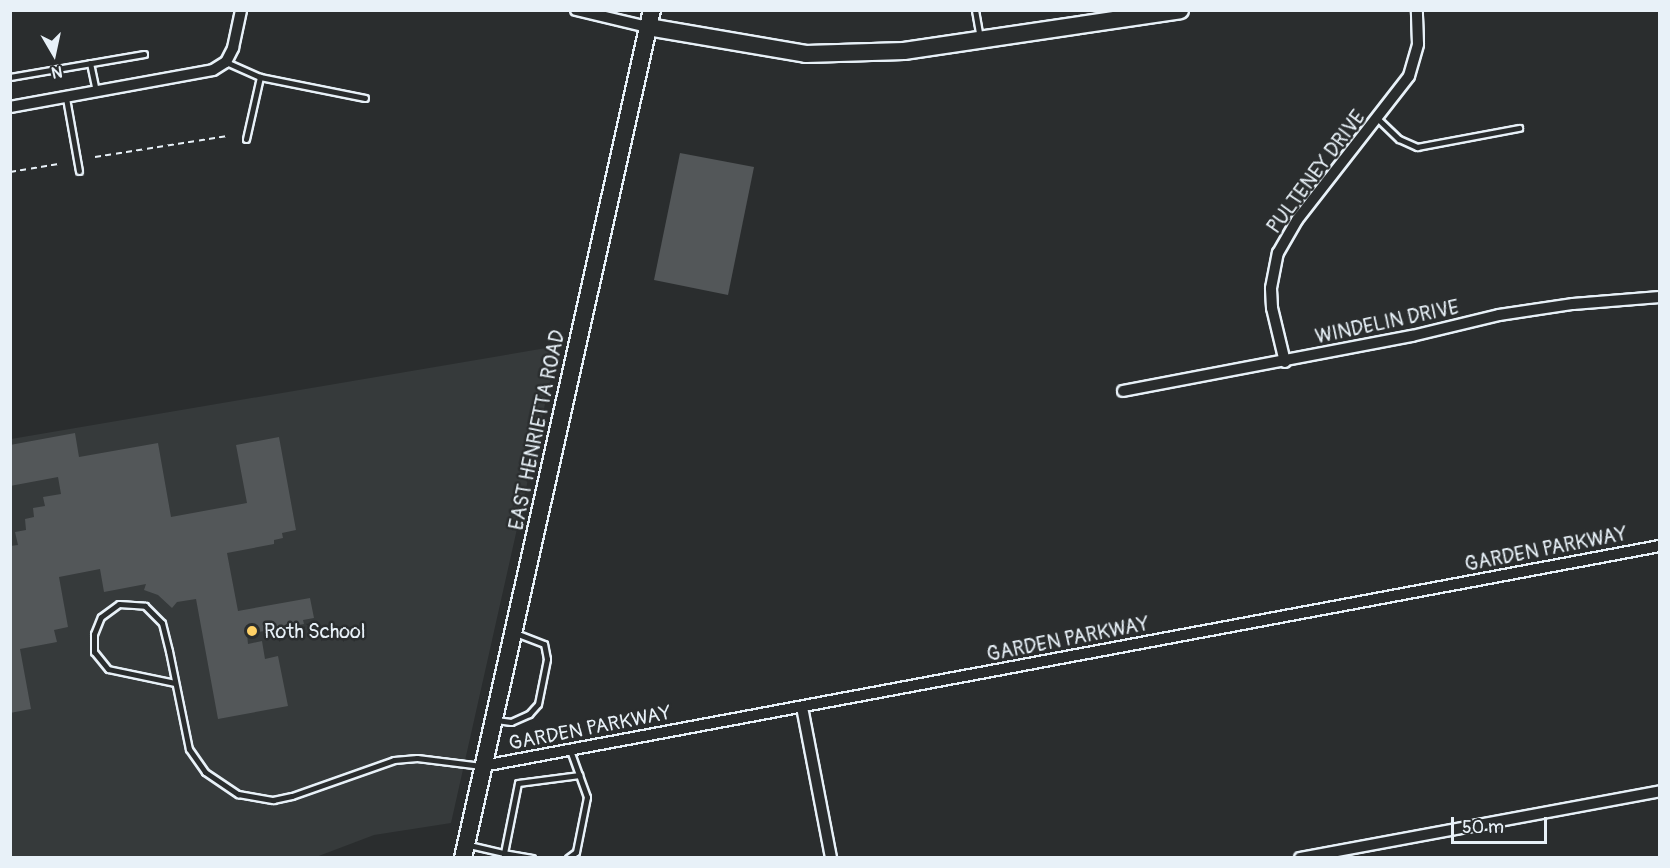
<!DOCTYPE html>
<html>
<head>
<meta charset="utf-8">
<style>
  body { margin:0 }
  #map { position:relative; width:1670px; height:868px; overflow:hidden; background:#2a2d2e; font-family:Pangolin,sans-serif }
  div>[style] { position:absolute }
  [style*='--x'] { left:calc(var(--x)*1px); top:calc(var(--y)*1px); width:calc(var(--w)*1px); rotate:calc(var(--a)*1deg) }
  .built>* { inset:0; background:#363a3b }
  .building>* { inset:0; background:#535759 }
  .path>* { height:2px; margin-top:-1px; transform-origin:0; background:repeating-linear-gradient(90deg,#e8f1f8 0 6px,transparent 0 10.5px) }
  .roads { filter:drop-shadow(2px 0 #e8f1f8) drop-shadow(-2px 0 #e8f1f8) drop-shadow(0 2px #e8f1f8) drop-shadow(0 -2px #e8f1f8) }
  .lane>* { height:5px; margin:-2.5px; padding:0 2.5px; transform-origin:2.5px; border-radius:2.5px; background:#2a2d2e }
  .street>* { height:10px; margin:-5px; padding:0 5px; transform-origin:5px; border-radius:5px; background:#2a2d2e }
  .secondary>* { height:16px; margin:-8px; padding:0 8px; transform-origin:8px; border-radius:8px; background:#2a2d2e }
  .dots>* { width:16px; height:16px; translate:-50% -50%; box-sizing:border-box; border:3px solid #2a2d2e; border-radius:50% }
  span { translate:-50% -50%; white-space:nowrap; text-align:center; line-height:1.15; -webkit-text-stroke:5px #2a2d2e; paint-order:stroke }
  .street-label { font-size:20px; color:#e8f1f8 }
  .poi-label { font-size:20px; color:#e8f1f8 }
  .left { translate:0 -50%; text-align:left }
  .frame { position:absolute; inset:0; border:12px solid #e8f1f8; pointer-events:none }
  .north { position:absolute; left:24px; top:24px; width:60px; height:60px; -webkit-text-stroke:4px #2a2d2e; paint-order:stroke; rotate:171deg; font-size:16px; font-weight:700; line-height:24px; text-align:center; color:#e8f1f8 }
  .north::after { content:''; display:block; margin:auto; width:21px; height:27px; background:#e8f1f8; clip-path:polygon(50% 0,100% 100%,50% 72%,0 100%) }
  .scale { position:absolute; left:1451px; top:817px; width:96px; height:27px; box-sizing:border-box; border:3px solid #e8f1f8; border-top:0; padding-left:8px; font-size:18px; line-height:21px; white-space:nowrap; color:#e8f1f8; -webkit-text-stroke:4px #2a2d2e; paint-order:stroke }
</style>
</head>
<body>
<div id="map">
  <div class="built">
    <i style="clip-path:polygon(558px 346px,451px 823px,374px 835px,316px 857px,11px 858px,11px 439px)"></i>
  </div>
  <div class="building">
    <i style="clip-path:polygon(680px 153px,754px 167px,728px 295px,654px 280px)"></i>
    <i style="clip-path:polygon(75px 433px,79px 457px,158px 443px,171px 517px,247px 503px,236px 445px,279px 437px,296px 530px,282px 533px,283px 538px,274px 540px,274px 544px,227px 553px,238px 611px,310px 598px,314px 618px,303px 620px,304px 624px,247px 634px,248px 644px,262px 641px,265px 659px,278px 656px,288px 706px,218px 719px,196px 599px,177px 602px,172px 608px,158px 595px,144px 590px,146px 584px,104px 592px,100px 569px,59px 577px,68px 627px,54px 630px,57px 642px,20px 649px,31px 709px,10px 713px,10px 546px,18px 545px,15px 532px,26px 530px,25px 519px,34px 517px,33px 508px,45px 506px,43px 497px,61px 494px,58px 477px,10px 486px,10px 445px)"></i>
  </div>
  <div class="path">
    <i style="--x:95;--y:157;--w:134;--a:-9"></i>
    <i style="--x:10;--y:172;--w:49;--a:-9.5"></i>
  </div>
  <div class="roads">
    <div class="lane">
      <i style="--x:975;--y:10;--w:28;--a:80"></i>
      <i style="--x:226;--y:62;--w:37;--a:24"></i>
      <i style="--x:260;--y:77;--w:107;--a:11.3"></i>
      <i style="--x:90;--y:63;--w:29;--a:78"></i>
      <i style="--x:10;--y:77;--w:136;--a:-9.7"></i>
      <i style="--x:66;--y:98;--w:74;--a:79.9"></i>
      <i style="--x:1378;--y:119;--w:29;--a:44"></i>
      <i style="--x:1399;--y:139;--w:20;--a:24"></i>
      <i style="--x:1417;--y:147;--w:104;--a:-10.6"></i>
      <i style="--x:246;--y:139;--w:64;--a:-77.3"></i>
      <i style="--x:175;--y:683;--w:68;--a:-168.2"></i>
      <i style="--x:108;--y:669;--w:22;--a:-129"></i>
      <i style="--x:94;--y:652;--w:18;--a:-90"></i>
      <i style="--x:94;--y:634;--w:18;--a:-68"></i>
      <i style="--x:101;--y:617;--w:22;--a:-36"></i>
      <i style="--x:119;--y:604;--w:26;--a:4"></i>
      <i style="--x:145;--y:606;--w:24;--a:45"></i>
      <i style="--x:162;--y:623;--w:29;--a:76"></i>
      <i style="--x:169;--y:651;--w:100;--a:78.5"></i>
      <i style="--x:189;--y:749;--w:28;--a:55"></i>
      <i style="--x:205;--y:772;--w:40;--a:34"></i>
      <i style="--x:238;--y:794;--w:36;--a:10"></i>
      <i style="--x:273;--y:800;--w:19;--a:-12"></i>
      <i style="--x:292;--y:796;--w:108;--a:-19.4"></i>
      <i style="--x:394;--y:760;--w:23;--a:-5"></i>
      <i style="--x:417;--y:758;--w:65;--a:7"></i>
      <i style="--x:496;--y:720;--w:15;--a:8"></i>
      <i style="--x:511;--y:722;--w:20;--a:-24"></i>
      <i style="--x:529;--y:714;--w:13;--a:-48"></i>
      <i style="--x:538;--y:704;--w:46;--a:-78.7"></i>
      <i style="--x:547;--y:659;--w:15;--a:-101"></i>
      <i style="--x:544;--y:644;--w:31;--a:-159"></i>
      <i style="--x:469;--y:845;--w:36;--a:13"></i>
      <i style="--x:504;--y:853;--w:5;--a:90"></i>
      <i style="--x:532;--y:858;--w:28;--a:-170"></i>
      <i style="--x:504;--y:853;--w:71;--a:-78.7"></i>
      <i style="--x:518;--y:783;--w:62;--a:-7.5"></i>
      <i style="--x:568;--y:858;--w:10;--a:-37"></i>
      <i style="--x:576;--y:852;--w:56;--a:-78.7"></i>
      <i style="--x:587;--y:797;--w:50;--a:-109.9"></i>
    </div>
    <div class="street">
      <i style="--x:576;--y:10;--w:74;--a:13.3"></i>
      <i style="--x:10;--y:107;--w:206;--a:-10.3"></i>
      <i style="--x:213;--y:70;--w:15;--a:-32"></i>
      <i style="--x:226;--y:62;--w:16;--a:-63"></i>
      <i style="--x:233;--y:48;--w:39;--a:-78"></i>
      <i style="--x:1285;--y:362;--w:56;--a:-103.5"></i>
      <i style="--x:1272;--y:308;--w:20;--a:-93"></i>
      <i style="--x:1271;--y:288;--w:36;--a:-79"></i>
      <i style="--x:1278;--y:253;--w:38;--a:-60"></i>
      <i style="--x:1297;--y:220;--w:182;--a:-52.1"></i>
      <i style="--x:1409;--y:76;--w:33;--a:-74"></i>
      <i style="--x:1418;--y:44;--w:34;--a:-92"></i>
      <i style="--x:1123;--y:391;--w:294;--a:-10.8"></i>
      <i style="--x:1412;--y:336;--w:89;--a:-13.6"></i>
      <i style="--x:1499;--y:315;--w:75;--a:-8.5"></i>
      <i style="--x:1573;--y:304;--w:87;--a:-4.6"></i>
      <i style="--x:802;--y:707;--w:154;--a:79.1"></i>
      <i style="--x:483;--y:766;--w:1197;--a:-10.59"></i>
      <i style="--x:1300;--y:858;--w:366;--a:-10.5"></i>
    </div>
    <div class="secondary">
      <i style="--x:648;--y:27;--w:160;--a:9.7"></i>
      <i style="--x:806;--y:54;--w:98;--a:-1.8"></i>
      <i style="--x:904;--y:51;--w:279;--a:-8.4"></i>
      <i style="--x:463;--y:858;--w:869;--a:-77.44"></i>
    </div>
  </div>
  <div class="dots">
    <i style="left:252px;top:631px;background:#ffd166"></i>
  </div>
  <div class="street-label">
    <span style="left:1316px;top:172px;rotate:-53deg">PULTENEY DRIVE</span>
    <span style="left:1387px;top:322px;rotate:-12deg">WINDELIN DRIVE</span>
    <span style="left:537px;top:430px;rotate:-78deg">EAST HENRIETTA ROAD</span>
    <span style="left:1546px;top:549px;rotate:-11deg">GARDEN PARKWAY</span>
    <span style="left:1068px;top:639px;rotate:-11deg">GARDEN PARKWAY</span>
    <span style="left:590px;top:728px;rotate:-11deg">GARDEN PARKWAY</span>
  </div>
  <div class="poi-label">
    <span class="left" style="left:264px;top:631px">Roth School</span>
  </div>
  <div class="frame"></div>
  <div class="north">N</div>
  <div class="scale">50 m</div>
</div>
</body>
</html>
